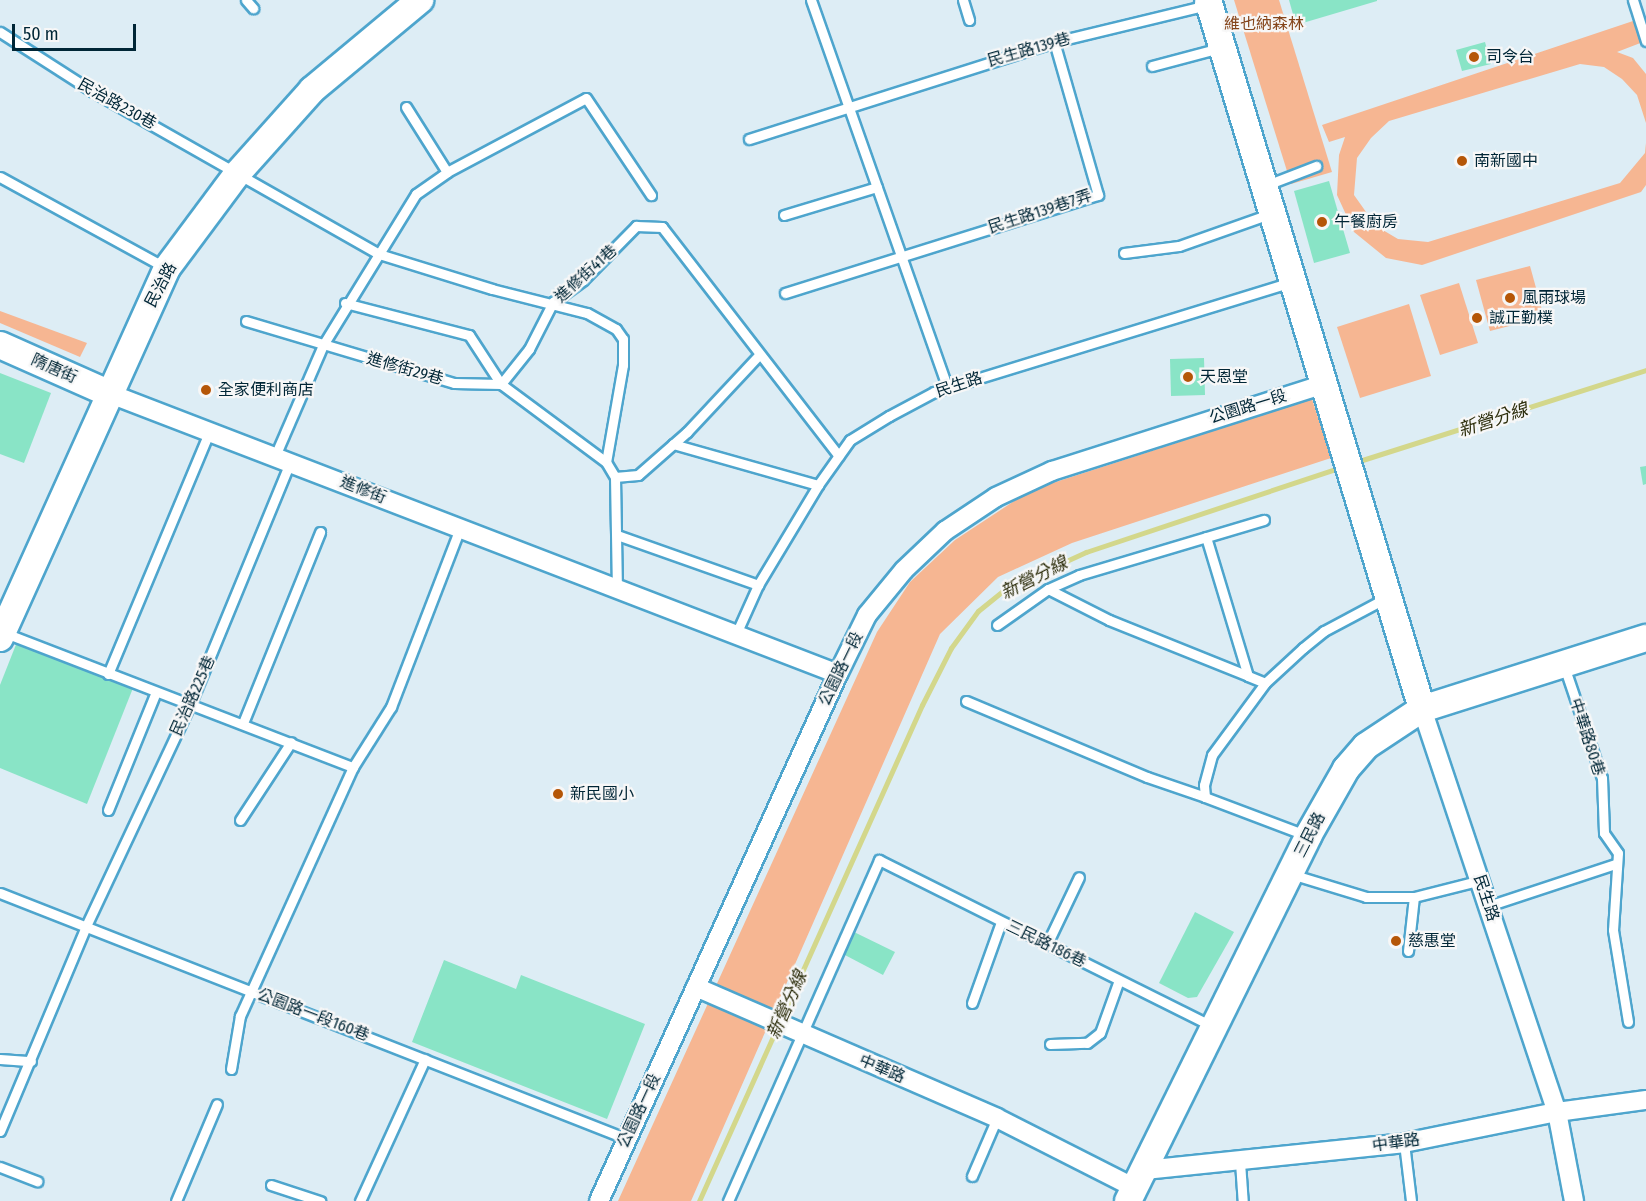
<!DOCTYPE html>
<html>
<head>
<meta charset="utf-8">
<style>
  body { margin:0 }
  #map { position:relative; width:1646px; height:1201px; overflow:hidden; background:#ddedf5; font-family:"Fira Sans Condensed","Noto Sans TC",sans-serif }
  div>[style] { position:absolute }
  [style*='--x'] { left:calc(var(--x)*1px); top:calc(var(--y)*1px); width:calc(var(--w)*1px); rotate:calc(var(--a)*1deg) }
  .green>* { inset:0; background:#f6b692 }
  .stream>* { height:5px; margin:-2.5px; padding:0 2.5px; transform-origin:2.5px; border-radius:2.5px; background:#d3d78b }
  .building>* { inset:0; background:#89e4c6 }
  .roads { filter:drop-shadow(2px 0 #4ea5cd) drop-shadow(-2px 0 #4ea5cd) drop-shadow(0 2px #4ea5cd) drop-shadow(0 -2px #4ea5cd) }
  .lane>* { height:9px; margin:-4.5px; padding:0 4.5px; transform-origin:4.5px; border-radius:4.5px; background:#fff }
  .street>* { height:18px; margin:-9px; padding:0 9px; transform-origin:9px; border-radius:9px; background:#fff }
  .secondary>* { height:26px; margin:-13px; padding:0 13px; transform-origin:13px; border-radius:13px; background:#fff }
  .dots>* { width:16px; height:16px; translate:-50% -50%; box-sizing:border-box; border:3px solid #f7f7f7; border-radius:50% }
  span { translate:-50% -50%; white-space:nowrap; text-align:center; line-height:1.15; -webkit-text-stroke:4.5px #f7f7f7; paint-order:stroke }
  .park-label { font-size:16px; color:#84441a }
  .street-label { font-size:16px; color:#002636 }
  .poi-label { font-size:16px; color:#002636 }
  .left { translate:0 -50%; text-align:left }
  .water-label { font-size:18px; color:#2c2d0b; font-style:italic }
  .scale { position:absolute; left:12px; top:24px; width:124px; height:27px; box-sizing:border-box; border:3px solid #002636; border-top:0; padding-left:8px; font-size:18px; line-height:21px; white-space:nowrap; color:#002636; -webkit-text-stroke:4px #f7f7f7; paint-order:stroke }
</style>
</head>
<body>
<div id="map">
  <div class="green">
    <i style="clip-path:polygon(1234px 0,1279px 0,1332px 172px,1291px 184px)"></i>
    <i style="clip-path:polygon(1636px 20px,1643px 42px,1617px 52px,1633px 58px,1646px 74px,1646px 123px,1637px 95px,1622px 79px,1604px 67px,1580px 64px,1389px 121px,1371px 138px,1357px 158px,1354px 195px,1376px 226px,1398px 239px,1428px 242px,1620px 183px,1645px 153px,1646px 143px,1646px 185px,1641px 192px,1422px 265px,1386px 258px,1354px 232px,1337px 195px,1339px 155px,1345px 137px,1329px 142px,1322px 125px)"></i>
    <i style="clip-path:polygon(1530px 266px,1544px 317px,1490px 331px,1476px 280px)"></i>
    <i style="clip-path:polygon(1459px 283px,1478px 343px,1440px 355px,1420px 295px)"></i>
    <i style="clip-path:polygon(1409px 304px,1431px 376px,1360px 398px,1337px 327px)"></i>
    <i style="clip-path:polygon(0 311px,87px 343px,80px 357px,0 323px)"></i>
    <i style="clip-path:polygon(1312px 399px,1331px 458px,1072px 543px,998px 577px,940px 634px,691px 1201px,618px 1201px,877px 632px,910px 582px,955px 540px,1031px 490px)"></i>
  </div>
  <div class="stream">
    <i style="--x:1356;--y:462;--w:304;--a:-17.6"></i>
    <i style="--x:699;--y:1201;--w:544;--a:-65.79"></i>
    <i style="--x:922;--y:705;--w:64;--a:-63"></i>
    <i style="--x:951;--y:648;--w:46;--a:-53.9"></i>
    <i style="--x:978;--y:611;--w:35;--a:-39"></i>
    <i style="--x:1005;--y:589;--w:89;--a:-24.6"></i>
    <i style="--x:1086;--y:552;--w:269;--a:-18.4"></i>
  </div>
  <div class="building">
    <i style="clip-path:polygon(1289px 0,1377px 0,1377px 1px,1296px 25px)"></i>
    <i style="clip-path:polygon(1485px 42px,1491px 64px,1462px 71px,1456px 50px)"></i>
    <i style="clip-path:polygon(1329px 181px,1350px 253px,1314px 263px,1294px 191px)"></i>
    <i style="clip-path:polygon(1204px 358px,1205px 395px,1171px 396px,1170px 359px)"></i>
    <i style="clip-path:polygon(0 373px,51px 393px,24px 463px,0 454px)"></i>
    <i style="clip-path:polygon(1646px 466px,1646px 484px,1643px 485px,1640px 467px)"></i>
    <i style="clip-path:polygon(17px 642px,133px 688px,87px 804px,0 768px,0 685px)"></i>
    <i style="clip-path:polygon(1195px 912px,1234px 932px,1197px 997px,1188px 998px,1159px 983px)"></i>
    <i style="clip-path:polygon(854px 932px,895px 952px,883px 975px,843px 954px)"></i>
    <i style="clip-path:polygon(444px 960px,516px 989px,521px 975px,645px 1024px,607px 1119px,412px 1042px)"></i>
  </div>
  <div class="roads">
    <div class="lane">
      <i style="--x:246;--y:0;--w:11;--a:49"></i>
      <i style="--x:811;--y:0;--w:411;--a:70.6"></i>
      <i style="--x:963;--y:0;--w:21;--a:73"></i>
      <i style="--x:1633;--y:0;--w:43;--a:72.4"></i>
      <i style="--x:0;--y:32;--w:109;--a:32.7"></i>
      <i style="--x:92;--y:91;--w:330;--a:29.6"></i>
      <i style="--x:379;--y:254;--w:118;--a:17.2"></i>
      <i style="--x:492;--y:289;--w:98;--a:14.2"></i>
      <i style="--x:587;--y:313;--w:33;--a:29"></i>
      <i style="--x:616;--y:329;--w:12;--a:55"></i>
      <i style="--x:623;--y:339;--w:26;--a:90"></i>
      <i style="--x:623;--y:365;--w:98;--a:99.9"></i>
      <i style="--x:1152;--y:66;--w:70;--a:-14.8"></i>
      <i style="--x:406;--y:107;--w:77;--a:57.8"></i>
      <i style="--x:749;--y:139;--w:320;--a:-17.6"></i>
      <i style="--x:1054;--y:42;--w:157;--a:-13.6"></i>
      <i style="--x:0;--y:177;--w:189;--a:28.7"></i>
      <i style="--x:1264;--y:186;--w:56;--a:-21"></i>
      <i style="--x:784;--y:215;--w:97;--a:-16.8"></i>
      <i style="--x:1124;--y:253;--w:55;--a:-7.3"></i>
      <i style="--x:1179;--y:246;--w:96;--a:-19.4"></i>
      <i style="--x:785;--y:293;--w:328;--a:-17.4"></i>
      <i style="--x:1098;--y:195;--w:159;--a:-106"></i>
      <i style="--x:345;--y:303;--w:128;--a:14.5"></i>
      <i style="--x:469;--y:335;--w:59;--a:56.9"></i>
      <i style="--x:501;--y:384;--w:45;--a:-51.3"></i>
      <i style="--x:529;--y:349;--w:53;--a:-62.9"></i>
      <i style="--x:553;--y:302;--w:37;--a:-36"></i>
      <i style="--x:583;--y:280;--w:76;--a:-45.5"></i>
      <i style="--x:636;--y:226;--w:26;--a:2"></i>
      <i style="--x:662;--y:227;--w:289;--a:52.3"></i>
      <i style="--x:246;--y:321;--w:217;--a:16.6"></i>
      <i style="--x:454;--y:383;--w:47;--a:1.2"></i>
      <i style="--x:501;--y:384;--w:131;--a:36.6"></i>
      <i style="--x:606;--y:462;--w:17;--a:59"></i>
      <i style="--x:615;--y:477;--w:111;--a:89"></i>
      <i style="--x:673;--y:444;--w:151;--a:15.8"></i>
      <i style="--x:275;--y:456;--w:121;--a:-66.6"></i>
      <i style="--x:323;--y:345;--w:177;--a:-58.4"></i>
      <i style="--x:416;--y:194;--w:38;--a:-35"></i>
      <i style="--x:447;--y:172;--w:157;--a:-28"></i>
      <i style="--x:586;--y:98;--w:117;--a:56.2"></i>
      <i style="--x:615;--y:477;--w:23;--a:-5"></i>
      <i style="--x:638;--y:475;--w:65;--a:-41.3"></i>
      <i style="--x:687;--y:432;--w:105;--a:-46.9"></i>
      <i style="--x:617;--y:535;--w:150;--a:19.5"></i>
      <i style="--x:1206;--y:537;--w:145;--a:73.2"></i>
      <i style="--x:1248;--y:676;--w:18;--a:22"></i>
      <i style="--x:1048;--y:589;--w:68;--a:26.9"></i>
      <i style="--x:1109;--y:620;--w:150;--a:21.9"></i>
      <i style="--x:997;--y:625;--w:62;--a:-35.2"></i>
      <i style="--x:1048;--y:589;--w:34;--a:-24"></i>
      <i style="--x:1079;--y:575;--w:193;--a:-16.6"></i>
      <i style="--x:5;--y:633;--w:373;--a:21.1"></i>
      <i style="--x:736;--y:634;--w:54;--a:-65.8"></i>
      <i style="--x:758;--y:585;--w:117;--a:-59"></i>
      <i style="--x:818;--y:485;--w:55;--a:-54.6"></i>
      <i style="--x:850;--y:440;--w:46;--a:-31.6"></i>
      <i style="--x:889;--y:416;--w:51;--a:-28.1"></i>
      <i style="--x:934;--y:392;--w:375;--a:-17.1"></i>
      <i style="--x:1564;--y:666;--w:118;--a:71.3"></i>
      <i style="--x:1602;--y:778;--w:55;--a:87.9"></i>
      <i style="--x:1604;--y:833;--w:24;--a:55"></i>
      <i style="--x:1618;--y:853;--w:77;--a:93.7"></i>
      <i style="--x:1613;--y:930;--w:93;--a:80.7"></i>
      <i style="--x:108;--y:674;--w:262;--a:-67.3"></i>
      <i style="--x:966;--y:701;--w:196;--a:22.8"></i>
      <i style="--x:1147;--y:777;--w:61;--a:19"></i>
      <i style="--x:243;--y:723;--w:206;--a:-68"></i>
      <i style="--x:108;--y:810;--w:125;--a:-67.9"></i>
      <i style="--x:240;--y:820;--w:93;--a:-56.8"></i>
      <i style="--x:1308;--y:836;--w:110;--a:-159.3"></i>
      <i style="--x:1205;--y:797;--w:12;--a:-95"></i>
      <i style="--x:1204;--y:785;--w:31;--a:-75"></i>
      <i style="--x:1212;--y:755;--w:89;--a:-53.6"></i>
      <i style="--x:1265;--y:683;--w:52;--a:-42.6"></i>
      <i style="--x:1303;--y:648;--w:27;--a:-39"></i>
      <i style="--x:1324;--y:631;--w:70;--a:-28"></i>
      <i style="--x:1291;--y:874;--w:78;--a:17"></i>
      <i style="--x:1366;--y:897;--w:48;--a:0"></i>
      <i style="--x:1414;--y:897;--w:69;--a:-14.2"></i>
      <i style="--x:0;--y:893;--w:671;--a:21.41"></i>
      <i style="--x:1488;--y:906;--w:134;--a:-18.3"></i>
      <i style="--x:1047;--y:944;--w:74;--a:-64.5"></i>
      <i style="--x:1408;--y:951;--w:54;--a:-83.7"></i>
      <i style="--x:972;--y:1003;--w:86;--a:-70.3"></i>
      <i style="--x:1050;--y:1044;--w:37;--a:-2"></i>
      <i style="--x:1087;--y:1043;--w:16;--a:-38"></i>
      <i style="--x:1100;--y:1033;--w:56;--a:-70.3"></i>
      <i style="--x:0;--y:1059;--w:31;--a:4"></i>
      <i style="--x:231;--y:1069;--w:54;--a:-80.4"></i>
      <i style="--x:240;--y:1016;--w:273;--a:-65.6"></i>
      <i style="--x:353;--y:767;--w:71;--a:-57.7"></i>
      <i style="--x:391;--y:707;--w:192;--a:-68.9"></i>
      <i style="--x:0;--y:1131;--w:222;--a:-67.2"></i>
      <i style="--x:86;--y:926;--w:244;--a:-64.8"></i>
      <i style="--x:190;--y:705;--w:263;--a:-67.6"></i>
      <i style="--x:1404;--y:1143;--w:58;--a:83.1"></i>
      <i style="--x:1240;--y:1162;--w:39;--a:86"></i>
      <i style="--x:0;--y:1167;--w:40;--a:21"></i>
      <i style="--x:972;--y:1176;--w:63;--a:-66.7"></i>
      <i style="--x:271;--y:1185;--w:52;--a:18.1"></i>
      <i style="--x:176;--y:1201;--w:105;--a:-67.1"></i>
      <i style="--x:360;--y:1201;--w:156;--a:-65.4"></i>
      <i style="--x:728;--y:1201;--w:373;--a:-66.1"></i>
      <i style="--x:879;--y:860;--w:372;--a:26.5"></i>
    </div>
    <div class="street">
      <i style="--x:108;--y:393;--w:782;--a:21.05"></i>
      <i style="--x:1422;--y:709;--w:425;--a:71.5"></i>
      <i style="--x:1557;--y:1112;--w:91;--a:79.2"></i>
      <i style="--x:696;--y:987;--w:328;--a:23.5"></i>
      <i style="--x:997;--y:1118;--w:155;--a:26.9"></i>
      <i style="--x:1144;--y:1170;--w:261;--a:-5.9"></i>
      <i style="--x:1404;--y:1143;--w:156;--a:-11.5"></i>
      <i style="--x:1557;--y:1112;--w:90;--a:-7.7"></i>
      <i style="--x:599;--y:1201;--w:579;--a:-65.61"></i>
      <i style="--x:838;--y:674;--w:66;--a:-63.8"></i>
      <i style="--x:867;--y:615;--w:58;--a:-50.6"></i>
      <i style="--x:904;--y:570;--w:57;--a:-43.6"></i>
      <i style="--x:945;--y:531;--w:61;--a:-33.7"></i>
      <i style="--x:996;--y:497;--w:62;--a:-24.9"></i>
      <i style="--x:1052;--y:471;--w:287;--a:-17.7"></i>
    </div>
    <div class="secondary">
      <i style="--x:1208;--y:0;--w:741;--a:73.2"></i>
      <i style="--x:0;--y:345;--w:118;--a:24"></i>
      <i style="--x:0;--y:638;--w:406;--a:-65.7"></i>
      <i style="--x:167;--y:268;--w:117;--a:-53.3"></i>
      <i style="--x:237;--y:174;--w:113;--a:-48.2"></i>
      <i style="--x:312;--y:90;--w:141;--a:-39.8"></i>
      <i style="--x:1128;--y:1201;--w:407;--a:-63.7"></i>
      <i style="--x:1308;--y:836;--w:77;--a:-60.4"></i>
      <i style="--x:1346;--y:769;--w:30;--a:-49"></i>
      <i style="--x:1366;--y:746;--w:67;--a:-33.5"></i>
      <i style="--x:1422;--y:709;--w:235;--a:-17.6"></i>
    </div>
  </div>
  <div class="dots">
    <i style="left:1474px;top:57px;background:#b55607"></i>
    <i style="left:1462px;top:161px;background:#b55607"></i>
    <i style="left:1322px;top:222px;background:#b55607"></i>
    <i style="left:1510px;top:298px;background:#b55607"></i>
    <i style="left:1477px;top:318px;background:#b55607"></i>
    <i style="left:1188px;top:377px;background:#b55607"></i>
    <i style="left:206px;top:390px;background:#b55607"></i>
    <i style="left:558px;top:794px;background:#b55607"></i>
    <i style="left:1396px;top:941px;background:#b55607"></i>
  </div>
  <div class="park-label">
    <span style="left:1264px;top:24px">維也納森林</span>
  </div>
  <div class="street-label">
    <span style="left:1029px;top:50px;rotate:-16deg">民生路139巷</span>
    <span style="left:117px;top:104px;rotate:29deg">民治路230巷</span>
    <span style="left:1040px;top:212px;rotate:-18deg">民生路139巷7弄</span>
    <span style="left:586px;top:274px;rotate:-42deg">進修街41巷</span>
    <span style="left:161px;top:285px;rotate:-62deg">民治路</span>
    <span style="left:54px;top:369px;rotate:24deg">隋唐街</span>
    <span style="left:405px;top:369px;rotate:16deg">進修街29巷</span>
    <span style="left:959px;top:385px;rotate:-18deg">民生路</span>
    <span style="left:1248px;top:407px;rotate:-17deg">公園路一段</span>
    <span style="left:363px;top:490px;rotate:22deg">進修街</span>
    <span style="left:841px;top:669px;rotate:-64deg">公園路一段</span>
    <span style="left:193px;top:696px;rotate:-66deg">民治路225巷</span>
    <span style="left:1587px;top:737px;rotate:72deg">中華路80巷</span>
    <span style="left:1310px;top:835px;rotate:-63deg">三民路</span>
    <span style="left:1486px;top:898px;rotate:72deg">民生路</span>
    <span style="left:1046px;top:944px;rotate:26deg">三民路186巷</span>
    <span style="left:313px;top:1015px;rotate:21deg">公園路一段160巷</span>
    <span style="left:882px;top:1069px;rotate:23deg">中華路</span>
    <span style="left:639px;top:1111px;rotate:-65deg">公園路一段</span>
    <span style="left:1396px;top:1143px;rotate:-8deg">中華路</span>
  </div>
  <div class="poi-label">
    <span class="left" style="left:1486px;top:57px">司令台</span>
    <span class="left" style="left:1474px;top:161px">南新國中</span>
    <span class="left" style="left:1334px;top:222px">午餐廚房</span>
    <span class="left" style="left:1522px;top:298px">風雨球場</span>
    <span class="left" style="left:1489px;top:318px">誠正勤樸</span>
    <span class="left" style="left:1200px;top:377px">天恩堂</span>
    <span class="left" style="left:218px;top:390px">全家便利商店</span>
    <span class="left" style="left:570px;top:794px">新民國小</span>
    <span class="left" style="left:1408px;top:941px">慈惠堂</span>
  </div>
  <div class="water-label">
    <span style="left:1493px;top:420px;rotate:-18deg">新營分線</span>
    <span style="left:1034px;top:578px;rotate:-27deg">新營分線</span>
    <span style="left:787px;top:1005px;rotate:-66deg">新營分線</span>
  </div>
  <div class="scale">50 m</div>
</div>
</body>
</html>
